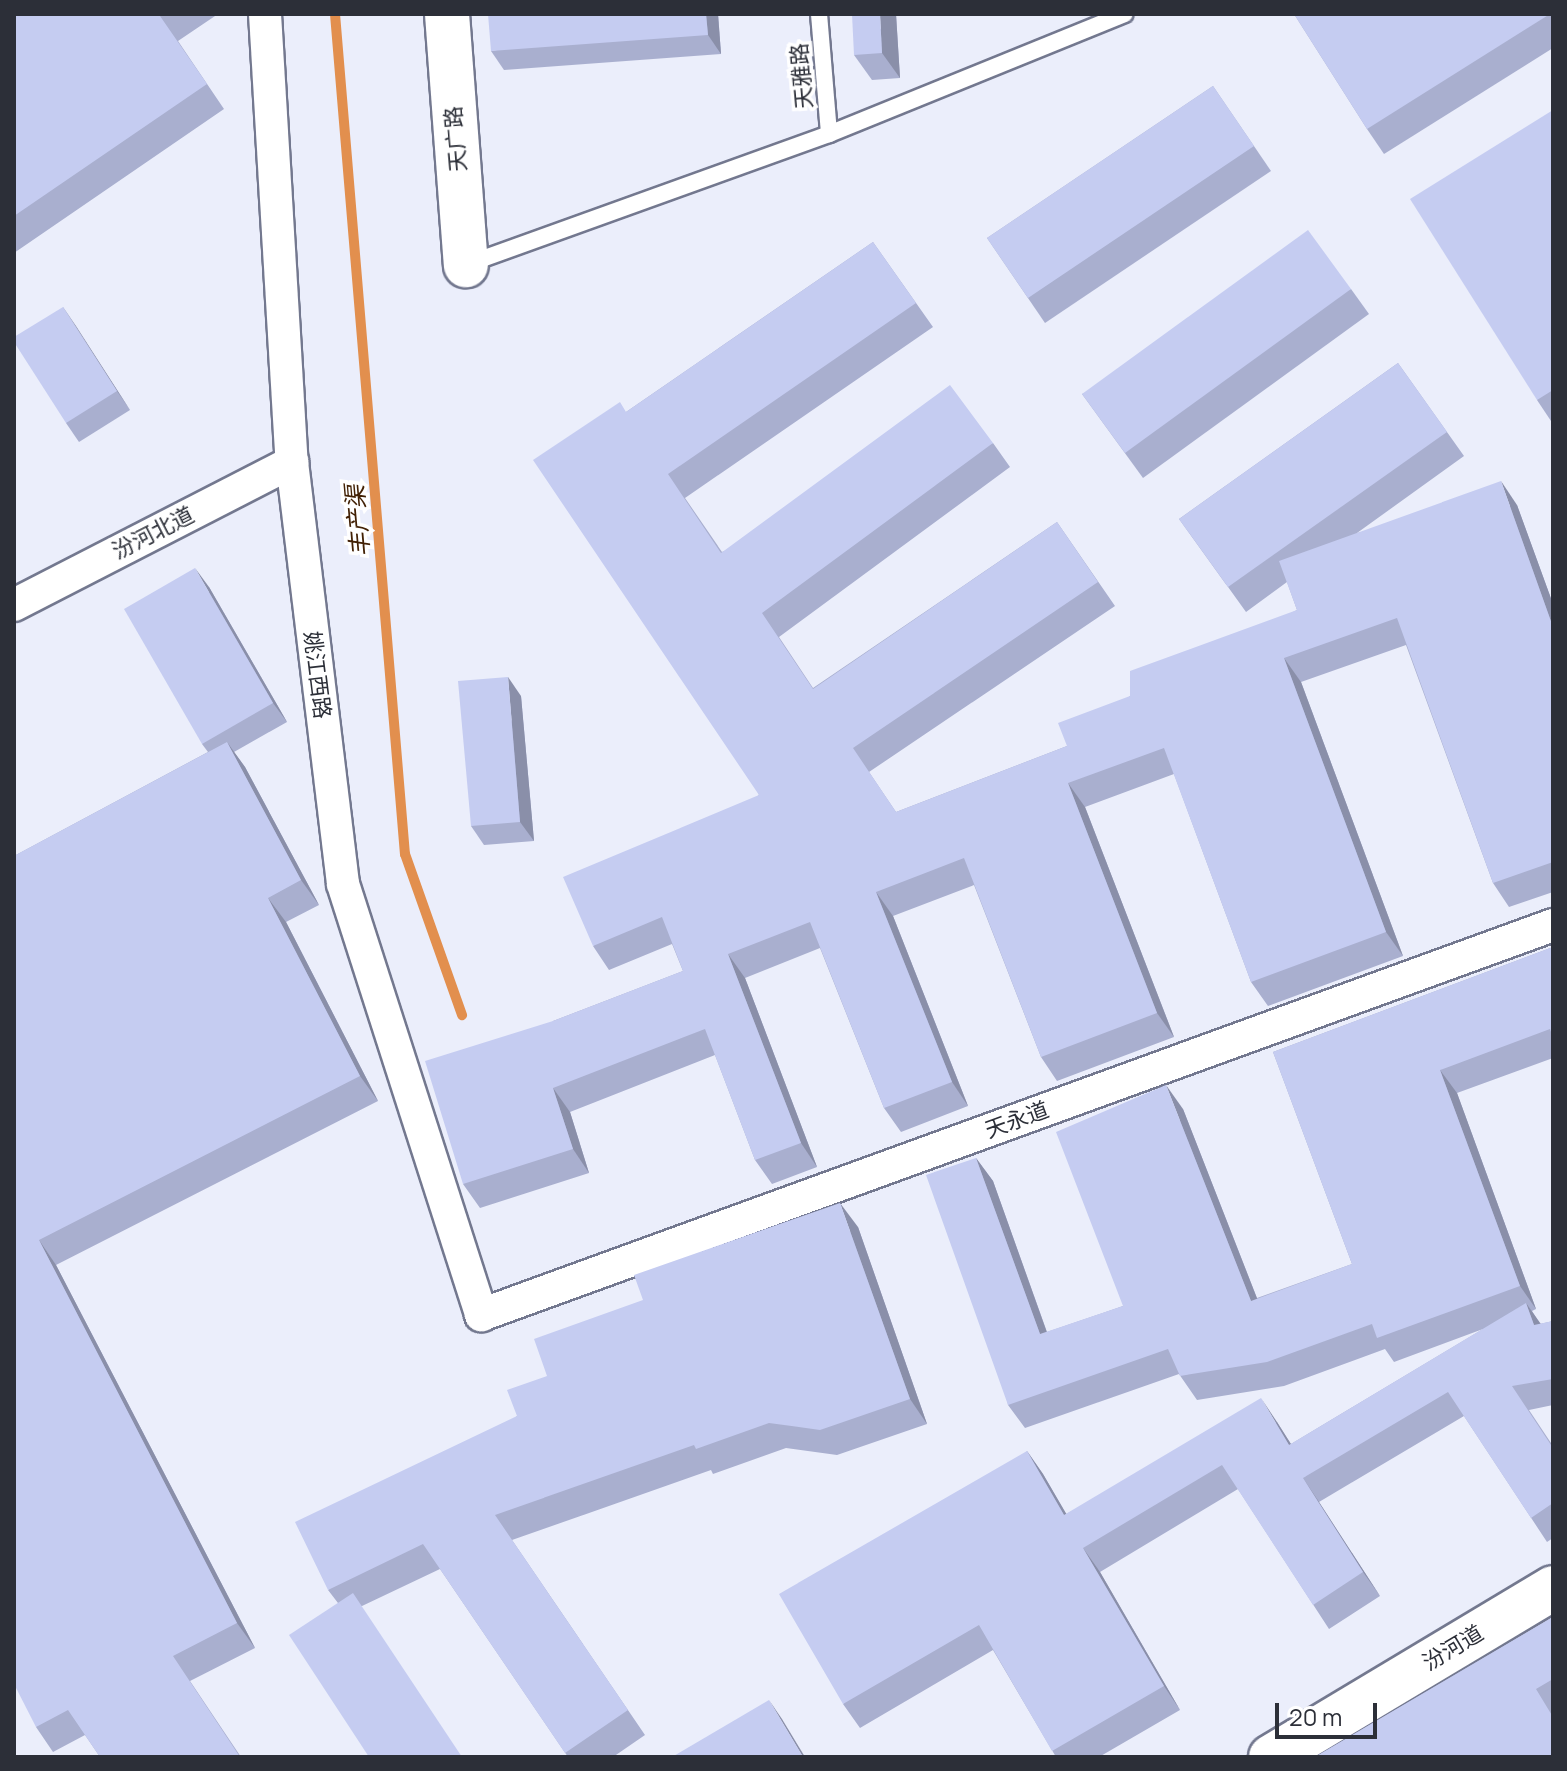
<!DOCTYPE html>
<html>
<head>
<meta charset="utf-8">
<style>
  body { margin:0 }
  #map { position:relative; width:1567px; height:1771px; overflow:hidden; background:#f8f9fe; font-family:Manrope,"Noto Sans SC",sans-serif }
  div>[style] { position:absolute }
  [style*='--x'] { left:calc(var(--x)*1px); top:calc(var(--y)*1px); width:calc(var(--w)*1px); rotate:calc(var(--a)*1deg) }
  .built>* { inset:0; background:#ebeefb }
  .stream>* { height:10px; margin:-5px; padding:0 5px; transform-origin:5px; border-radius:5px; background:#e28f4e }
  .roads { filter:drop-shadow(2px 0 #73788f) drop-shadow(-2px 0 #73788f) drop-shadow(0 2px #73788f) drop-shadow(0 -2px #73788f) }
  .lane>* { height:16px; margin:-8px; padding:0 8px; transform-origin:8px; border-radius:8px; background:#fff }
  .street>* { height:32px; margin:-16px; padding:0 16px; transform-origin:16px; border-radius:16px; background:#fff }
  .secondary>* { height:44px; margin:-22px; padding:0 22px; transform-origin:22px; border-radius:22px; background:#fff }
  .wall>* { inset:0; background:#a9afcf }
  .shaded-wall>* { inset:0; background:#8a8fa9 }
  .building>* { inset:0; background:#c5ccf1 }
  span { translate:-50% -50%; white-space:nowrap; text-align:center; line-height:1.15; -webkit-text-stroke:7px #fff; paint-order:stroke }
  .street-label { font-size:22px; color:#2c2f38 }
  .water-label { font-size:24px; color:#422105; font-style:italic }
  .frame { position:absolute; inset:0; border:16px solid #2c2f38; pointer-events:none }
  .scale { position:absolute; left:1275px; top:1703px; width:102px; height:36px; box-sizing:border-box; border:4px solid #2c2f38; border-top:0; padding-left:10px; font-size:24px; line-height:28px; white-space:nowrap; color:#2c2f38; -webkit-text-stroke:6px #fff; paint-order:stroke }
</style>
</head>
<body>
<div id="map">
  <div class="built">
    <i style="clip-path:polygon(14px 14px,1553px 14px,1553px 1757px,14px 1757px)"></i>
  </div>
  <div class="stream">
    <i style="--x:335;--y:14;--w:843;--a:85.24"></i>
    <i style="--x:405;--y:854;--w:171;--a:70.5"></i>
  </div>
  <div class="roads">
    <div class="lane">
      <i style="--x:819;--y:14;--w:120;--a:85.2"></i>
      <i style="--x:468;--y:264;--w:384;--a:-19.8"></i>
      <i style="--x:829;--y:134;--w:319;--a:-22.1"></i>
    </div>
    <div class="street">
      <i style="--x:265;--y:14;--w:449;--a:86.6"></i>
      <i style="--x:292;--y:462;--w:425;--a:83.1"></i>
      <i style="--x:343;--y:884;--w:453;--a:72.2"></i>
      <i style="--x:481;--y:1315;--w:1141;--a:-19.99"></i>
      <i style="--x:14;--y:605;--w:313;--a:-27.2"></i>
    </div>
    <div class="secondary">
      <i style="--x:447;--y:14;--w:252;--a:85.7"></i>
      <i style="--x:1271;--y:1757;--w:329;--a:-30.9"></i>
    </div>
  </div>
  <div class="wall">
    <i style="clip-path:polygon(14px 14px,218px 14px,178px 41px,224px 109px,14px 253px)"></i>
    <i style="clip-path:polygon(718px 14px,721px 54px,504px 70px,491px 51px)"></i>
    <i style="clip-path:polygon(896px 14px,900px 78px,872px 80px,854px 55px)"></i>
    <i style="clip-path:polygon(1294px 14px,1553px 14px,1553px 48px,1384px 154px,1367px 129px)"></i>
    <i style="clip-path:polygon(1213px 86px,1271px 171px,1045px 323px,987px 238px)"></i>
    <i style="clip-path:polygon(1553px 110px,1553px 424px,1537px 400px)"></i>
    <i style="clip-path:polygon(873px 242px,933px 327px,685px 498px,722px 552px,993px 443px,1010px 467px,779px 637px,813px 688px,1057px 522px,1115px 606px,869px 772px,896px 812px,1067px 746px,1130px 696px,1297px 610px,1287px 582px,1246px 612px,1179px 519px,1398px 363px,1464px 456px,1357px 533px,1517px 505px,1553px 604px,1553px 892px,1509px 907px,1493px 883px,1406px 645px,1301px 682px,1403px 956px,1268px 1006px,1251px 982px,1174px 774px,1085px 807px,1174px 1037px,1057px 1081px,1041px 1057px,974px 885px,893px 916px,968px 1106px,901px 1132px,884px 1108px,820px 948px,745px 978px,817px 1167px,772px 1184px,755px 1160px,715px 1055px,570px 1112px,589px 1173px,480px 1208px,463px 1184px,553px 1021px,683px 971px,672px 944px,609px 970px,593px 946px,759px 795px,626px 412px)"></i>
    <i style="clip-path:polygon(1351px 289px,1369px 314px,1143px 478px,1082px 394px)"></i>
    <i style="clip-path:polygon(63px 307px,130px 410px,79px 442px,66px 423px)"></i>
    <i style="clip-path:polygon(209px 587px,287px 722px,234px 752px,245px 767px,319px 905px,286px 922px,378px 1101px,56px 1265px,255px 1648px,190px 1681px,241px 1757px,100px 1757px,85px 1735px,53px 1752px,36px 1727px,14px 856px,208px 752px,202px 744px)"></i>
    <i style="clip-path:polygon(521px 696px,534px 841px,484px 845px,471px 826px)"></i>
    <i style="clip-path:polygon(1553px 947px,1553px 1058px,1457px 1093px,1536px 1309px,1532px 1311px,1540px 1324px,1553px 1321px,1553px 1405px,1529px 1410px,1553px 1446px,1553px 1538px,1547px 1542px,1464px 1416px,1319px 1502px,1380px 1596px,1329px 1629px,1238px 1489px,1100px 1572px,1180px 1710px,1099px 1757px,1056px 1757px,993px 1650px,860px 1728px,843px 1704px,1027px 1451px,1043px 1474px,1066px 1514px,1277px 1422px,1291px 1444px,1483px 1329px,1394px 1362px,1385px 1349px,1284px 1386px,1197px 1400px,1179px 1374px,1025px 1428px,1008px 1405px,976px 1158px,993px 1181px,1047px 1332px,1123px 1306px,1183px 1109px,1257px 1298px,1352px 1264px,1273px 1052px)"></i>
    <i style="clip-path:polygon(858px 1227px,927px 1424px,837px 1455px,786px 1448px,713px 1474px,711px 1470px,512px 1540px,645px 1735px,613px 1757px,568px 1757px,440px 1569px,362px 1606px,338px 1603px,328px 1590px,517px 1416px)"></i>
    <i style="clip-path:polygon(1553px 1617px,1553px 1757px,1315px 1757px)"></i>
  </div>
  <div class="shaded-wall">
    <i style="clip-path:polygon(706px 14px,718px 14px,721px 54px,708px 35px)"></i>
    <i style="clip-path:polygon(880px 14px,896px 14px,900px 78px,882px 53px)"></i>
    <i style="clip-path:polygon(63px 307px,76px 326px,130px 410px,117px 391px)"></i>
    <i style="clip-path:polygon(1501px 481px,1517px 505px,1553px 604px,1553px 627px)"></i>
    <i style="clip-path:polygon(195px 568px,209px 587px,287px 722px,273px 703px)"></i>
    <i style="clip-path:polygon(1284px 658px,1301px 682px,1403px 956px,1386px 932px)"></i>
    <i style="clip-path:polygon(508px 677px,521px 696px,534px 841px,520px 822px)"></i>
    <i style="clip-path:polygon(227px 742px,245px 767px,319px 905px,301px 880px)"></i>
    <i style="clip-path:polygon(1068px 783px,1085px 807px,1174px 1037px,1157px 1013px)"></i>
    <i style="clip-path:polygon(876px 892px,893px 916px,968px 1106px,952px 1082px)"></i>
    <i style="clip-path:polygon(268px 898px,286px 922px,378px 1101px,360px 1076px)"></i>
    <i style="clip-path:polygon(728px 954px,745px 978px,817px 1167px,801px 1143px)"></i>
    <i style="clip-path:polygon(1440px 1070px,1457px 1093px,1536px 1309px,1520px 1286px)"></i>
    <i style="clip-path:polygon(1166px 1085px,1183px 1109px,1267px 1324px,1251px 1301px)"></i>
    <i style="clip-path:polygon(553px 1088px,570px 1112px,589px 1173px,573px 1149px)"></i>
    <i style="clip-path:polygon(976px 1158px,993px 1181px,1056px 1358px,1040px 1334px)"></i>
    <i style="clip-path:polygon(840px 1203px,858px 1227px,927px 1424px,910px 1399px)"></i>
    <i style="clip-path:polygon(39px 1240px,56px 1265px,255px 1648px,237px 1623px)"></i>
    <i style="clip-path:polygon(1526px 1303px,1543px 1327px,1534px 1325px)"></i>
    <i style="clip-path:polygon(1261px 1398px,1277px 1422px,1306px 1468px,1289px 1445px)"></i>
    <i style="clip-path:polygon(1027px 1451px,1043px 1474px,1081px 1539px,1064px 1515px)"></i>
    <i style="clip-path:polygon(1303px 1478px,1319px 1502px,1380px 1596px,1363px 1572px)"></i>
    <i style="clip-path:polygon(1083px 1548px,1100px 1572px,1180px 1710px,1164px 1686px)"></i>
    <i style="clip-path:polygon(769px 1700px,782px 1719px,805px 1757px,803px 1757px)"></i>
  </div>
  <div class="building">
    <i style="clip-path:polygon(14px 14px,164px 14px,160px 16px,207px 84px,14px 216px)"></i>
    <i style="clip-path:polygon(488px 14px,706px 14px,708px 35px,491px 51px)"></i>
    <i style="clip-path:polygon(852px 14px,880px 14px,882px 53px,854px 55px)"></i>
    <i style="clip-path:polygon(1294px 14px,1550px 14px,1367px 129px)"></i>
    <i style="clip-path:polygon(1213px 86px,1254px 146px,1028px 298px,987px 238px)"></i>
    <i style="clip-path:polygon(1553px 110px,1553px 390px,1537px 400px,1410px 199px)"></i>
    <i style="clip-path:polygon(1308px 230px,1351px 289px,1125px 453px,1082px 394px)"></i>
    <i style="clip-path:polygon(873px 242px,916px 303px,668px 474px,721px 553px,950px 385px,993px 443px,762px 613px,813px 689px,1057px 522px,1098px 582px,853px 748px,896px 812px,1067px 746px,1058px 723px,1130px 696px,1130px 671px,1297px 610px,1279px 561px,1501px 481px,1553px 627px,1553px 862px,1493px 883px,1397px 618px,1284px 658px,1386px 932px,1251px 982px,1164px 748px,1068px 783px,1157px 1013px,1041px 1057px,964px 858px,876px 892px,952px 1082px,884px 1108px,810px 922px,728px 954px,801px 1143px,755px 1160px,705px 1029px,553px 1088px,573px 1149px,463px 1184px,425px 1061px,553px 1021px,683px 971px,662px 917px,593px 946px,563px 877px,759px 795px,533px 460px,620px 402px,626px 412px)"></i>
    <i style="clip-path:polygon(63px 307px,117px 391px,66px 423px,14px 342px,14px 337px)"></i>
    <i style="clip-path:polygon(1398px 363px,1447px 432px,1228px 587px,1179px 519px)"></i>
    <i style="clip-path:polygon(195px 568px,273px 703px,202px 744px,124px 609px)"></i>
    <i style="clip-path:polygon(508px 677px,520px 822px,471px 826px,458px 681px)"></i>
    <i style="clip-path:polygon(227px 742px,301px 880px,268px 898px,360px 1076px,39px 1240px,237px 1623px,173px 1656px,240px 1757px,100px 1757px,68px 1710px,36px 1727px,14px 1684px,14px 856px)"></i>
    <i style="clip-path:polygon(1553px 947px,1553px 1038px,1550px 1029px,1440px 1070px,1520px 1286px,1377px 1338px,1372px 1324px,1267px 1362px,1180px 1376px,1168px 1349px,1008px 1405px,926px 1175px,976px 1158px,1040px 1334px,1123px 1306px,1056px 1132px,1166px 1085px,1251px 1301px,1352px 1264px,1273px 1052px)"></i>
    <i style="clip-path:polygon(840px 1203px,910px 1399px,820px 1430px,769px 1423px,696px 1449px,694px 1445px,495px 1515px,628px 1710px,565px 1753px,423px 1544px,328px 1590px,295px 1522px,517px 1416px,507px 1390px,547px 1376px,534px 1339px,643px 1300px,634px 1275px)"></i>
    <i style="clip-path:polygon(1526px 1303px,1534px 1325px,1553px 1321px,1553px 1379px,1512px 1386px,1553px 1448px,1553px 1503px,1531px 1518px,1448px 1392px,1303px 1478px,1363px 1572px,1313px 1605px,1222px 1465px,1083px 1548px,1164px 1686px,1052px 1751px,979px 1625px,843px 1704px,779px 1594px,1027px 1451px,1064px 1515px,1261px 1398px,1289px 1445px)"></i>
    <i style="clip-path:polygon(353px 1593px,462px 1757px,369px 1757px,289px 1635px)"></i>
    <i style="clip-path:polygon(1553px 1617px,1553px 1679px,1536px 1689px,1553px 1717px,1553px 1757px,1315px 1757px)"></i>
    <i style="clip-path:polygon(769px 1700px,803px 1757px,672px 1757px)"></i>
  </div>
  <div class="street-label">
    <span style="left:802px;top:76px;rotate:-95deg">天雅路</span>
    <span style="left:456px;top:139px;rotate:-95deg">天广路</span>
    <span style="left:153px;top:533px;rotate:-27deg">汾河北道</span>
    <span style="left:317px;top:675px;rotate:83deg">姚江西路</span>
    <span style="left:1017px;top:1120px;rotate:-20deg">天永道</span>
    <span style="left:1453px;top:1648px;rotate:-31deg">汾河道</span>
  </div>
  <div class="water-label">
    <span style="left:357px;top:521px;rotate:-95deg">丰产渠</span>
  </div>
  <div class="frame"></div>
  <div class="scale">20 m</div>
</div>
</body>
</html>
